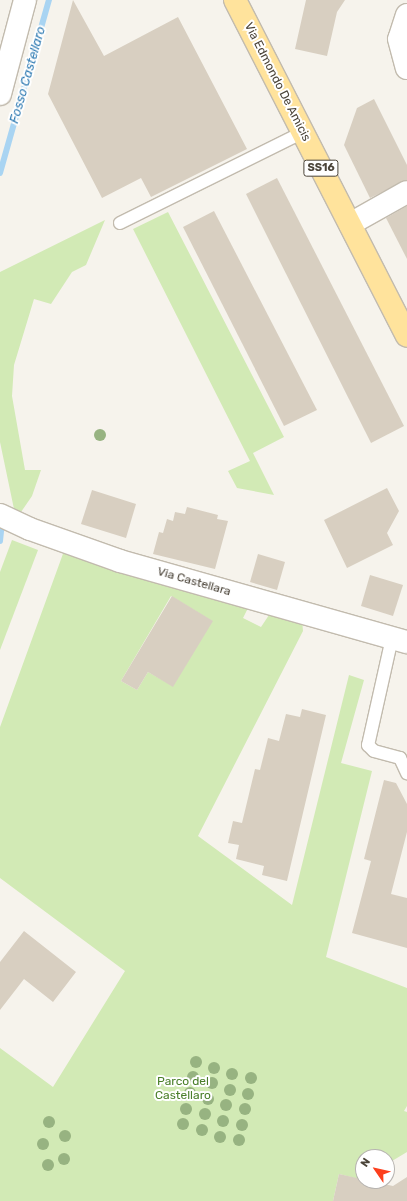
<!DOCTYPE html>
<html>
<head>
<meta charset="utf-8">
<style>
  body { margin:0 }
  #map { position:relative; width:407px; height:1201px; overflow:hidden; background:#f6f3ec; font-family:Rubik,sans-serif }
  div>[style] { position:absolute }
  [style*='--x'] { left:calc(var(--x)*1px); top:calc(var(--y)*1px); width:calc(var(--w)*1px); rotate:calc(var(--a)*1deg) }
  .green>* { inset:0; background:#d2eab5 }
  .stream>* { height:6px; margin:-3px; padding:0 3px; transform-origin:3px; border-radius:3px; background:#a9d4f2 }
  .building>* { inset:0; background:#d8cfc1 }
  .roads { filter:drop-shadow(1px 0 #c2bbae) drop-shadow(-1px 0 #c2bbae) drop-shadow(0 1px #c2bbae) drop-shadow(0 -1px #c2bbae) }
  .service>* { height:12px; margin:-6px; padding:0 6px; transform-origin:6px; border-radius:6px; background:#fff }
  .minor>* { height:22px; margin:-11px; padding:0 11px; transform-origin:11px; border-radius:11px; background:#fff }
  .tertiary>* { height:22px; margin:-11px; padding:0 11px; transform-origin:11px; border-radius:11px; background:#fff }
  .primary>* { height:22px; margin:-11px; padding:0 11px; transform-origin:11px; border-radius:11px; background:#ffe39c }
  .trees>* { width:12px; height:12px; margin:-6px; border-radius:50%; background:#97b381 }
  span { translate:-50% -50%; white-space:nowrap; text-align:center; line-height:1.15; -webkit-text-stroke:4px #fff; paint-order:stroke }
  .shield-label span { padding:1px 3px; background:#fff; border:1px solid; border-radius:3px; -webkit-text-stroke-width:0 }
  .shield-label { font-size:11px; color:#4b4439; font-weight:700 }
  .street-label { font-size:12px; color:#4b4439 }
  .park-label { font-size:12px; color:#4a7f2a }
  .water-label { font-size:13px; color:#2e7ab2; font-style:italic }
  .north { position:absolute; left:355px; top:1149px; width:40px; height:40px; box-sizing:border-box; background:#fff; border:1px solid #b7b4b0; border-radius:50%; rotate:304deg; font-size:11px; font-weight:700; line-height:16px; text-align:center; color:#4b4439 }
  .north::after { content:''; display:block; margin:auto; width:14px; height:18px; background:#fc3f1d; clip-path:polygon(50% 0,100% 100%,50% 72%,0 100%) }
</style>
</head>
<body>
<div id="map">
  <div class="green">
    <i style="clip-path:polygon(168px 212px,284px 437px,253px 453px,274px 495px,237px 488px,228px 471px,250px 461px,133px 229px)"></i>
    <i style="clip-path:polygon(105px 220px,86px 265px,72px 272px,51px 304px,34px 299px,14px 365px,12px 396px,25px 470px,41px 470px,32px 496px,21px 512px,14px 509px,0 442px,0 272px)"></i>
    <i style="clip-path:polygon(12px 540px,38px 550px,0 650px,0 572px)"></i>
    <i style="clip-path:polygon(evenodd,64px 551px,249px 606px,243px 618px,261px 627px,271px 612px,302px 620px,303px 631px,198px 836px,292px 905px,349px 675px,364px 680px,341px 763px,372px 771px,326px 957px,407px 988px,407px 1106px,404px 1111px,407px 1112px,407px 1152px,387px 1164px,387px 1157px,363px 1157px,363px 1180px,339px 1174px,333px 1201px,0 1201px,0 1048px,53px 1087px,125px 971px,0 878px,0 727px,64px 551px,171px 596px,212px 621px,173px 686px,148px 672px,137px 690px,121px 681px,171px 596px)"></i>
  </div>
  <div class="stream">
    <i style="--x:0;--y:173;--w:180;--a:-74.2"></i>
    <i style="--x:0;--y:541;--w:20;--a:-84"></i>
  </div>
  <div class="building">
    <i style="clip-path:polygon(73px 0,104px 56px,178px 17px,247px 149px,151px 197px,141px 178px,102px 198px,48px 94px)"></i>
    <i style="clip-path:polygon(306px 0,345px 0,337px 12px,327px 56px,295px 49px)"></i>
    <i style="clip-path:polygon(374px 99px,407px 165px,407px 180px,370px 198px,344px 145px,357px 108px)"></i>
    <i style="clip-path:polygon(277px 178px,404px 426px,371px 443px,246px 194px)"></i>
    <i style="clip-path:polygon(407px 206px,407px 259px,386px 218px)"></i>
    <i style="clip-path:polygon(214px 211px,317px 410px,284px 426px,183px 227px)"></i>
    <i style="clip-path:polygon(387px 488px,399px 511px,387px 533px,393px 545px,347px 568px,324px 520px)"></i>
    <i style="clip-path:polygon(92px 490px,136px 504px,126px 538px,81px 524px)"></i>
    <i style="clip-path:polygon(187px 507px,218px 515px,217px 519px,228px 521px,215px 569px,153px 554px,159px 532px,163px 533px,167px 519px,173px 521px,175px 512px,185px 514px)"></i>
    <i style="clip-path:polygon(258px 554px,285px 562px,277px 590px,250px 582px)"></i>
    <i style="clip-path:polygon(370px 575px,403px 585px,393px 616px,361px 606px)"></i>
    <i style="clip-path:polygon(172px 596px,213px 621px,173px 687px,148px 672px,137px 690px,121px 681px)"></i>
    <i style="clip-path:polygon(302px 709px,326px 715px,287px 881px,262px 875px,264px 866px,236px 859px,239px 845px,228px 843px,233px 821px,242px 823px,255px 769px,260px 770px,268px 738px,279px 741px,286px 714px,300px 717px)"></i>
    <i style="clip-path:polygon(384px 780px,396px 783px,407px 804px,407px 832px,391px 894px,407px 898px,407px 948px,352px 933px,371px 861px,364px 859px)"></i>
    <i style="clip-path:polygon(24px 931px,76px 972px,53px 1002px,24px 979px,0 1010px,0 962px)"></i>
    <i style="clip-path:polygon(339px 1174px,393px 1186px,407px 1177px,407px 1201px,333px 1201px)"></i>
  </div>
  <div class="roads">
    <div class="service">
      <i style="--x:120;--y:223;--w:204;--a:-26.4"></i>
      <i style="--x:392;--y:638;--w:110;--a:102.6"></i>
      <i style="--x:368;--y:745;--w:8;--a:45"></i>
      <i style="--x:374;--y:751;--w:27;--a:15"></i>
      <i style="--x:400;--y:758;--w:17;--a:65"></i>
    </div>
    <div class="minor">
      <i style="--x:407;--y:15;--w:25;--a:108"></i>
      <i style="--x:399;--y:39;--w:30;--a:75"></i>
      <i style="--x:350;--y:224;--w:65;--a:-29.3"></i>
      <i style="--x:0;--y:515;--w:33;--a:25"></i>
      <i style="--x:30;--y:529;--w:96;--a:19.6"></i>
      <i style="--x:120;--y:561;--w:298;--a:15.8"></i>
    </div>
    <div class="tertiary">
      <i style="--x:0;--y:94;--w:97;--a:-75.1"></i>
    </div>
    <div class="primary">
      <i style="--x:235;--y:0;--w:377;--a:62.9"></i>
    </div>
  </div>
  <div class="trees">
    <i style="left:100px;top:435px"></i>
    <i style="left:196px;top:1062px"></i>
    <i style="left:214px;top:1068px"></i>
    <i style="left:232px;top:1074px"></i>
    <i style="left:193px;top:1077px"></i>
    <i style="left:251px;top:1078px"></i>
    <i style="left:212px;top:1083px"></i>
    <i style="left:230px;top:1090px"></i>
    <i style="left:190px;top:1093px"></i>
    <i style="left:248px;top:1094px"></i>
    <i style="left:208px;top:1099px"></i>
    <i style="left:226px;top:1105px"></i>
    <i style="left:186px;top:1109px"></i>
    <i style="left:245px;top:1109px"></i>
    <i style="left:205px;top:1114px"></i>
    <i style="left:223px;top:1121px"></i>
    <i style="left:49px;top:1122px"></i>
    <i style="left:183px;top:1124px"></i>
    <i style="left:242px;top:1125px"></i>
    <i style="left:202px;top:1130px"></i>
    <i style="left:65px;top:1136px"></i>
    <i style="left:220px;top:1137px"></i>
    <i style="left:239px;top:1140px"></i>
    <i style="left:43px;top:1144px"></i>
    <i style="left:64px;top:1159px"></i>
    <i style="left:48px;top:1165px"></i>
  </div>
  <div class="shield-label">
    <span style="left:321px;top:168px">SS16</span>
  </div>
  <div class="street-label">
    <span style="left:277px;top:82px;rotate:63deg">Via Edmondo De Amicis</span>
    <span style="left:194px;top:582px;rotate:16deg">Via Castellara</span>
  </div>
  <div class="park-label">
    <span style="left:183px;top:1089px">Parco del<br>Castellaro</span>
  </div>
  <div class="water-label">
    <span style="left:28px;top:75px;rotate:-74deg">Fosso Castellaro</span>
  </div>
  <div class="north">N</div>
</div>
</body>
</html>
